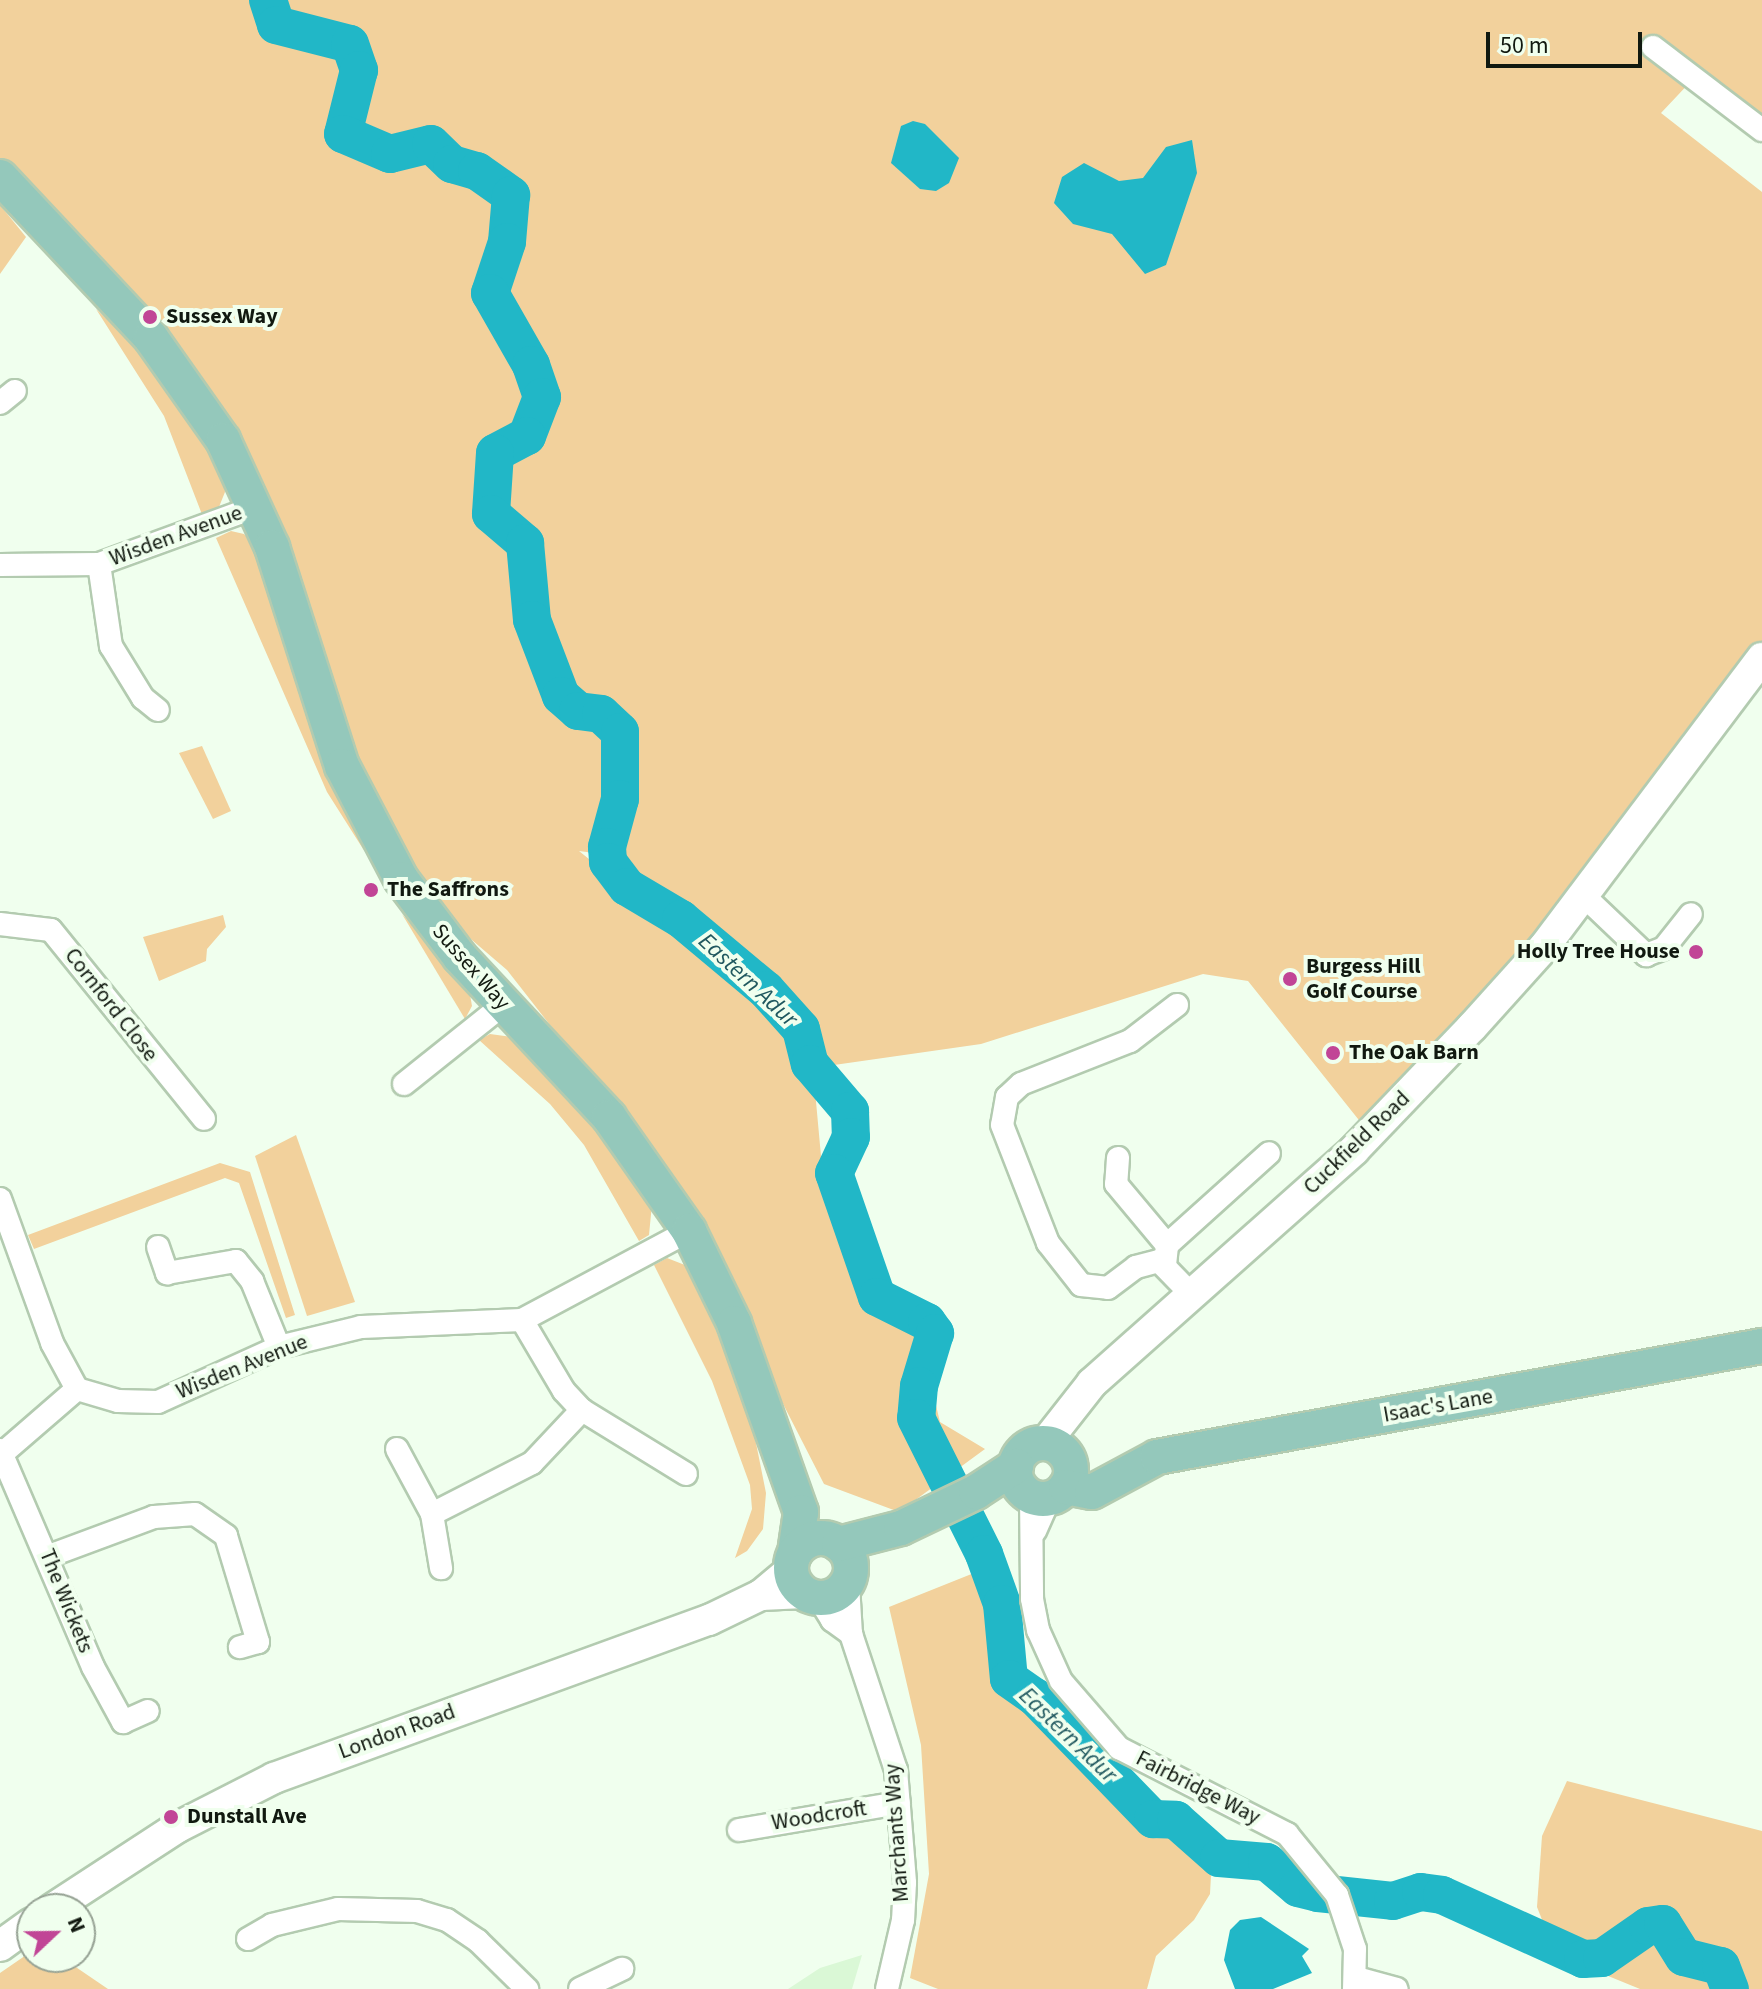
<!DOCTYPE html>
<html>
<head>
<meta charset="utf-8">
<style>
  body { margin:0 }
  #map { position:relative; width:1762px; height:1989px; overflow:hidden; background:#f0ffee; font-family:"Source Sans 3",sans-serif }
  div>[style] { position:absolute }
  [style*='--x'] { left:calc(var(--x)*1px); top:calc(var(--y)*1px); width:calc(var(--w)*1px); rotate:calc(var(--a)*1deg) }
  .built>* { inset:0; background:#daf8d6 }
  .green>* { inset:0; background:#f2d19c }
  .water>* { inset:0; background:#21b7c7 }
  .river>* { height:38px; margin:-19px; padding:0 19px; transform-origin:19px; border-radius:19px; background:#21b7c7 }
  .roads { filter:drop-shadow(2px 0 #b3cbb0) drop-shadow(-2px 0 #b3cbb0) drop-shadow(0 2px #b3cbb0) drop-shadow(0 -2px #b3cbb0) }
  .minor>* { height:22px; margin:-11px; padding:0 11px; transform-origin:11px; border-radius:11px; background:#fff }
  .secondary>* { height:30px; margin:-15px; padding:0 15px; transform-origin:15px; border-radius:15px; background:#fff }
  .primary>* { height:34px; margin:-17px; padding:0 17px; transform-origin:17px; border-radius:17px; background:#94c8bb }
  .primary>.ring { margin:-17px; padding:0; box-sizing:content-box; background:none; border:34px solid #94c8bb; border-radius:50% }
  .dots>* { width:22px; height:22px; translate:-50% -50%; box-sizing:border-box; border:4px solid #f0ffee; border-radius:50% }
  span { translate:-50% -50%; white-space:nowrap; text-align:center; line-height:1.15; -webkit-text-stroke:8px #f0ffee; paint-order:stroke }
  .poi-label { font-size:22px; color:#111910; font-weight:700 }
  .left { translate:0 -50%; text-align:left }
  .right { translate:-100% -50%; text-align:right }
  .street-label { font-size:22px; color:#111910 }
  .water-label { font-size:24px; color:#20585f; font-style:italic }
  .north { position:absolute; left:16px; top:1893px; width:80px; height:80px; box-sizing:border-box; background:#f0ffee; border:2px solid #97a395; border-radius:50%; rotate:68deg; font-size:22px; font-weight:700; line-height:32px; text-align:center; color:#111910 }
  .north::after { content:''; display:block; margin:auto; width:28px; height:36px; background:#c14596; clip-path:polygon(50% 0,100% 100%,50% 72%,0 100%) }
  .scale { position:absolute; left:1486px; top:32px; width:156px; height:36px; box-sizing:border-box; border:4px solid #111910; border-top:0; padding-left:10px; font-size:24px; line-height:28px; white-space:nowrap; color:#111910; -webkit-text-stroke:6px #f0ffee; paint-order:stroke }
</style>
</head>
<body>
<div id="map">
  <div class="built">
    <i style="clip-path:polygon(862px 1955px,852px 1989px,788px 1989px,820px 1968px)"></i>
  </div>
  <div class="green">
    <i style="clip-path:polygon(evenodd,0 0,1762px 0,1762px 130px,1694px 78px,1661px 113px,1762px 192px,1762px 658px,1706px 738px,1370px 1134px,1248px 981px,1203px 974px,981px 1044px,834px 1065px,793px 1030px,812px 1058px,821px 1156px,881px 1318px,920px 1339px,940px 1422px,985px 1449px,899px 1512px,824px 1484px,779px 1396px,704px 1222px,507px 970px,410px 887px,181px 355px,0 160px,0 0,579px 851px,594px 853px,692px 940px,681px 933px,579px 851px)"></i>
    <i style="clip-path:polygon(0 205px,26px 237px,0 274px)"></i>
    <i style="clip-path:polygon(96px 309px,150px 359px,224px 474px,225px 492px,217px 512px,203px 517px,164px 416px)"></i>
    <i style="clip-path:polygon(231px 531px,244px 534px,259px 551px,332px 779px,365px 852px,327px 792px,216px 538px)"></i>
    <i style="clip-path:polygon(202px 746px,231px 811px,213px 819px,179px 753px)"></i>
    <i style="clip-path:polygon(402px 914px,469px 989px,472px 1006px,465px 1019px)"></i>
    <i style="clip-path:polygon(223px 915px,226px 927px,207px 949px,206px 961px,159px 981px,143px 937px)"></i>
    <i style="clip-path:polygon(490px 1034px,512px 1037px,575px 1100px,652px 1204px,649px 1235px,639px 1241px,584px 1145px,550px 1104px,479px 1040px)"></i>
    <i style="clip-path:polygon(296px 1135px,355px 1302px,307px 1316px,255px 1156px)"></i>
    <i style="clip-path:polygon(220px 1163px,250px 1172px,295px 1315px,286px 1318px,239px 1183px,225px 1178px,34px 1249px,28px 1235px)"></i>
    <i style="clip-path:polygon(667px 1258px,690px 1267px,750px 1413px,766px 1493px,763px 1529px,747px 1551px,735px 1558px,752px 1509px,750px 1485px,712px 1381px,654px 1265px)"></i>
    <i style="clip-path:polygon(989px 1567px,1004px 1679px,1053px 1714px,1131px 1793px,1223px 1870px,1211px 1875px,1210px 1894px,1194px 1920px,1156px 1956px,1147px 1989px,938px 1989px,910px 1978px,929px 1874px,921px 1745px,889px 1607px)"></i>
    <i style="clip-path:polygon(1567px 1781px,1762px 1831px,1762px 1989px,1640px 1989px,1569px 1960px,1552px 1945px,1537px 1907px,1542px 1836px)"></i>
    <i style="clip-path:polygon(32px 1951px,32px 1957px,61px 1957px,108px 1989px,0 1989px,0 1973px)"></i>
  </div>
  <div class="water">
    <i style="clip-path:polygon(913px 121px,925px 124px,959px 158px,949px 183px,936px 191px,920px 189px,891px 163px,901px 126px)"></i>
    <i style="clip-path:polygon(1192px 140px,1197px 173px,1166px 265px,1145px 274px,1112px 234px,1073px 224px,1054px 203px,1062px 177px,1084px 163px,1119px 181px,1143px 178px,1166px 147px)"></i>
    <i style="clip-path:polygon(1261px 1917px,1309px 1949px,1302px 1956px,1312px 1973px,1273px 1989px,1235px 1989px,1224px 1960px,1230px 1930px,1240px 1920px)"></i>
  </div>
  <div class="river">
    <i style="--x:268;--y:0;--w:26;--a:72"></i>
    <i style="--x:276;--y:25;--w:76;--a:14.4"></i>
    <i style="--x:350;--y:44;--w:28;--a:71"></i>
    <i style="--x:359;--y:70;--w:66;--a:104"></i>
    <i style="--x:343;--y:134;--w:51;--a:23.1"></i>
    <i style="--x:390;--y:154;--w:42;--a:-13.7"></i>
    <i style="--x:431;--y:144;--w:29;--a:44"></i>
    <i style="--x:452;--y:164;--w:26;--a:16"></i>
    <i style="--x:477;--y:171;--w:42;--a:35.2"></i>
    <i style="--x:511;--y:195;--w:47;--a:94.9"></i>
    <i style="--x:507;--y:242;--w:54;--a:108.4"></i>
    <i style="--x:490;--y:293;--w:83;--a:60.3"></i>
    <i style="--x:531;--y:365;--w:34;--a:71"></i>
    <i style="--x:542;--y:397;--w:42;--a:111"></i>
    <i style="--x:527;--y:436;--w:36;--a:152"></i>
    <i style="--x:495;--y:453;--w:61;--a:93.8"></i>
    <i style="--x:491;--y:514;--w:45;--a:40.5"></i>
    <i style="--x:525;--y:543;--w:77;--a:84.8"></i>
    <i style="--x:532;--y:620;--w:81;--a:69.1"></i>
    <i style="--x:561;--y:696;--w:23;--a:41"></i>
    <i style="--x:578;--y:711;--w:23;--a:7"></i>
    <i style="--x:601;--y:714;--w:26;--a:43"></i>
    <i style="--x:620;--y:732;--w:67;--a:90"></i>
    <i style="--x:620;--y:799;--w:50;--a:105.2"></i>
    <i style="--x:607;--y:847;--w:15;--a:86"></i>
    <i style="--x:608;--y:862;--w:31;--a:53"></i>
    <i style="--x:627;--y:887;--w:63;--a:30.7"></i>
    <i style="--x:681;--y:919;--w:111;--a:39.9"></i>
    <i style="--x:766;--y:990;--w:52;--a:48.1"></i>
    <i style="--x:801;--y:1029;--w:36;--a:76"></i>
    <i style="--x:810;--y:1064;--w:62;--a:49.6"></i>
    <i style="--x:850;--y:1111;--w:26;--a:88"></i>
    <i style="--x:851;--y:1137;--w:40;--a:115"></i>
    <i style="--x:834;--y:1173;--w:131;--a:70.9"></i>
    <i style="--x:877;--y:1297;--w:56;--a:26.6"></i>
    <i style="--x:927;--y:1322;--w:14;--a:54"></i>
    <i style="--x:935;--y:1333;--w:55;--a:106.8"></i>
    <i style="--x:919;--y:1386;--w:32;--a:95"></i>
    <i style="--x:916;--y:1418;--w:152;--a:63.4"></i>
    <i style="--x:984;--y:1554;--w:53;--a:70.2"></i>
    <i style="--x:1002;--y:1604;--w:75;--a:84.7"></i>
    <i style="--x:1009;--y:1679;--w:32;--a:35"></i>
    <i style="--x:1035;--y:1697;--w:170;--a:46"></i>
    <i style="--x:1153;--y:1819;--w:23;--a:2"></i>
    <i style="--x:1176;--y:1820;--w:57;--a:41.5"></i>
    <i style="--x:1219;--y:1858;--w:48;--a:4.8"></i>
    <i style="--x:1267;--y:1862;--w:40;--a:40"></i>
    <i style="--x:1298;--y:1888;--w:21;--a:14"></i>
    <i style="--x:1318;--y:1893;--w:75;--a:6.1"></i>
    <i style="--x:1393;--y:1901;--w:29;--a:-18"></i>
    <i style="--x:1421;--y:1892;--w:21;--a:8"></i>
    <i style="--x:1442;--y:1895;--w:155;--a:24.4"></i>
    <i style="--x:1583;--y:1959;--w:19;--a:-3"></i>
    <i style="--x:1602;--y:1958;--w:56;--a:-34.8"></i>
    <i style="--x:1648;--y:1926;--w:15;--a:-8"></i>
    <i style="--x:1663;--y:1924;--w:39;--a:58"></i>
    <i style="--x:1684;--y:1957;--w:38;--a:14"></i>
    <i style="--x:1721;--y:1966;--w:25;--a:69"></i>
  </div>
  <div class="roads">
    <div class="minor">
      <i style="--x:1653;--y:47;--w:137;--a:37.3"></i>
      <i style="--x:0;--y:403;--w:19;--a:-39"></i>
      <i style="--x:99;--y:564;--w:83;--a:81.7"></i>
      <i style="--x:111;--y:646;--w:61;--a:58.4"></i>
      <i style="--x:143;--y:698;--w:19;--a:39"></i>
      <i style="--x:0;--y:565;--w:99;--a:-0.6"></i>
      <i style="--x:99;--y:564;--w:167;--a:-20"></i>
      <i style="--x:1584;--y:896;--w:86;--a:43.6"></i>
      <i style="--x:1646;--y:955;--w:19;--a:-21"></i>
      <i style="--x:1664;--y:948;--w:43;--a:-51.5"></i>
      <i style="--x:0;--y:924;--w:51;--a:6.7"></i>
      <i style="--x:51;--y:930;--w:243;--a:51"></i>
      <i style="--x:1177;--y:1005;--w:59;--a:142.5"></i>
      <i style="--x:1130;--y:1041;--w:117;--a:158.5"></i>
      <i style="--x:1021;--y:1084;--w:19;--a:137"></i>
      <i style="--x:1007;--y:1097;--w:28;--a:100"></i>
      <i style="--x:1002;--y:1125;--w:127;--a:68.7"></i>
      <i style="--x:1048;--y:1243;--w:53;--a:51.8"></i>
      <i style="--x:1081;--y:1285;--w:27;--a:6"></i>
      <i style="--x:1108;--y:1288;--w:35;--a:-37"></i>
      <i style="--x:1136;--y:1267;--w:24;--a:-15"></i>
      <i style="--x:1159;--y:1261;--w:49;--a:45.8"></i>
      <i style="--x:404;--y:1084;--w:127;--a:-38.6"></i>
      <i style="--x:1118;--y:1158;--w:26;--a:94"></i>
      <i style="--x:1116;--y:1184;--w:80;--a:50.1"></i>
      <i style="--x:0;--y:1199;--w:153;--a:70.1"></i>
      <i style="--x:52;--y:1343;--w:52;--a:61.5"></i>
      <i style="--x:77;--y:1389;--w:43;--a:16.3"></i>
      <i style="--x:118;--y:1401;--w:40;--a:1.4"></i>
      <i style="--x:158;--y:1402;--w:133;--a:-24.4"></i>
      <i style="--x:279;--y:1347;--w:84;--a:-13.7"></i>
      <i style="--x:361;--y:1327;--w:161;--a:-2.5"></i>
      <i style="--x:522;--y:1320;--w:189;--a:-28.1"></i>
      <i style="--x:158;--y:1247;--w:28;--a:71"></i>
      <i style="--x:167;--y:1273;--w:70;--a:-9.9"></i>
      <i style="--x:236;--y:1261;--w:26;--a:51"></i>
      <i style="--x:252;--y:1281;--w:71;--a:67.8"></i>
      <i style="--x:1165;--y:1265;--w:20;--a:-84"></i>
      <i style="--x:1167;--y:1245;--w:137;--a:-42"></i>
      <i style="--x:522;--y:1320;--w:82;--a:59.4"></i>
      <i style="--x:564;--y:1391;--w:26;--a:47"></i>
      <i style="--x:582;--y:1410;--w:122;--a:31.6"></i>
      <i style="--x:397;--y:1449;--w:74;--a:61.7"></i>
      <i style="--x:432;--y:1514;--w:55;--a:80.5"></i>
      <i style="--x:0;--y:1450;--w:236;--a:66.8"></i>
      <i style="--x:93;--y:1667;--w:63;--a:61.4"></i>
      <i style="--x:123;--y:1722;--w:27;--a:-24"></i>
      <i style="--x:3;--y:1453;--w:98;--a:-40.9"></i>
      <i style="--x:1031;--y:1496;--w:103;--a:89.4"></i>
      <i style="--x:1032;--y:1599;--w:32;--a:79"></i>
      <i style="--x:1038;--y:1630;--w:56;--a:65.7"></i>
      <i style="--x:1061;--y:1681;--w:89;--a:49.1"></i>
      <i style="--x:1119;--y:1748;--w:189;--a:27.1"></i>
      <i style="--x:1287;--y:1834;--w:79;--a:50.7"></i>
      <i style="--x:1337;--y:1895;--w:57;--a:71.6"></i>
      <i style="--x:1355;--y:1949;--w:40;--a:91.4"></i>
      <i style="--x:432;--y:1514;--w:112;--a:-27"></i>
      <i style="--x:532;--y:1463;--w:73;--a:-46.7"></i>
      <i style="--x:1035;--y:1531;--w:36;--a:-66"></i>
      <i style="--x:49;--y:1556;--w:112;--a:-20.4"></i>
      <i style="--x:154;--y:1517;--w:41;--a:-4.2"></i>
      <i style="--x:195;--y:1514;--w:38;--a:35"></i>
      <i style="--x:226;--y:1536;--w:111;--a:73.2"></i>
      <i style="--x:258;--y:1642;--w:19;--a:164"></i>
      <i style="--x:848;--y:1584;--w:50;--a:86.6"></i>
      <i style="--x:851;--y:1634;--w:143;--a:71.7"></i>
      <i style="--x:896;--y:1770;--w:113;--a:85.4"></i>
      <i style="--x:905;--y:1883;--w:37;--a:93"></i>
      <i style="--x:903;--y:1920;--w:71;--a:103.1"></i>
      <i style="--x:819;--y:1599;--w:25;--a:58"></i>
      <i style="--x:832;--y:1620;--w:24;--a:36"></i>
      <i style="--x:739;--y:1830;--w:162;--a:-9.6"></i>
      <i style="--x:248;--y:1939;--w:28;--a:-30"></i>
      <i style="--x:272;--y:1925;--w:68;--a:-13.6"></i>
      <i style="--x:338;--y:1909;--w:79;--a:1.5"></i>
      <i style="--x:417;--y:1911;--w:31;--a:17"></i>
      <i style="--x:447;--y:1920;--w:37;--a:34"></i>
      <i style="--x:478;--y:1941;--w:69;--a:44.4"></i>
      <i style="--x:1357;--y:1978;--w:41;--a:15.4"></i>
      <i style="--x:580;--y:1989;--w:47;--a:-25.5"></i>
    </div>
    <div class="secondary">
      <i style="--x:1045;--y:1443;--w:76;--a:-51.9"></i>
      <i style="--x:1092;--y:1383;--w:351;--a:-41.6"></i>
      <i style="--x:1354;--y:1150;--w:170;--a:-46.2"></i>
      <i style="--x:1472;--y:1027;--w:108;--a:-48"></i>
      <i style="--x:1544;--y:947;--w:362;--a:-53"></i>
      <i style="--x:761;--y:1595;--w:43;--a:-2.7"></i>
      <i style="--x:52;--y:1909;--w:150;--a:-33.1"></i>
      <i style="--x:178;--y:1827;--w:108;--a:-27"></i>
      <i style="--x:274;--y:1778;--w:463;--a:-20"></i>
      <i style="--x:709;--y:1620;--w:58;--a:-25.7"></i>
      <i style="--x:761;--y:1595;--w:39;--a:-40"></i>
      <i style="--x:0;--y:1946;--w:39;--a:-36"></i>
    </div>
    <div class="primary">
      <i style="--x:0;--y:177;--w:221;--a:46.8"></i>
      <i style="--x:151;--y:338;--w:125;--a:54.8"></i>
      <i style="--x:223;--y:440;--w:118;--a:65.4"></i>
      <i style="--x:272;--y:547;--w:230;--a:72.3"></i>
      <i style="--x:342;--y:766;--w:127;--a:62.4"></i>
      <i style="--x:401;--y:879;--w:98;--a:52.9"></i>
      <i style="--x:460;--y:957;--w:219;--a:47"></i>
      <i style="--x:609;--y:1117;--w:139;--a:54.9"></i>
      <i style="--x:689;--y:1231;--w:102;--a:63.9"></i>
      <i style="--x:734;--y:1323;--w:201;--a:70.5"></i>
      <i style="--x:801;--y:1512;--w:41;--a:98.3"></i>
      <i class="ring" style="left:1015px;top:1443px;width:22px;height:22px"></i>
      <i style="--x:1066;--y:1487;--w:26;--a:11"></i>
      <i style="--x:1092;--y:1492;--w:74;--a:-28.3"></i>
      <i style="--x:1157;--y:1457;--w:615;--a:-10.4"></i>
      <i class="ring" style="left:791px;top:1538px;width:26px;height:26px"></i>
      <i style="--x:839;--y:1544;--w:64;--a:-14.5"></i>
      <i style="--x:901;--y:1528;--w:83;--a:-25.6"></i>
      <i style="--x:976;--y:1492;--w:48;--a:-33"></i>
    </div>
  </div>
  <div class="dots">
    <i style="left:150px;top:317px;background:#c14596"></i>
    <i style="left:371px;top:890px;background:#c14596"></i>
    <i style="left:1696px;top:952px;background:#c14596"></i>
    <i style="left:1290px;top:979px;background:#c14596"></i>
    <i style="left:1333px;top:1053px;background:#c14596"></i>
    <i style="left:171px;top:1817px;background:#c14596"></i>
  </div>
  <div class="poi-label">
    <span class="left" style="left:166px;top:317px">Sussex Way</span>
    <span class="left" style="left:387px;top:890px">The Saffrons</span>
    <span class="right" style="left:1680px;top:952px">Holly Tree House</span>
    <span class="left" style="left:1306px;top:979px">Burgess Hill<br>Golf Course</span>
    <span class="left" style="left:1349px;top:1053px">The Oak Barn</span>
    <span class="left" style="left:187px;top:1817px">Dunstall Ave</span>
  </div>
  <div class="street-label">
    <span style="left:176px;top:536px;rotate:-20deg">Wisden Avenue</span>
    <span style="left:471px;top:967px;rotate:49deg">Sussex Way</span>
    <span style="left:111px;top:1005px;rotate:52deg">Cornford Close</span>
    <span style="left:1357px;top:1143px;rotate:-44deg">Cuckfield Road</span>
    <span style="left:242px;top:1367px;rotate:-22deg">Wisden Avenue</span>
    <span style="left:1438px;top:1406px;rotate:-10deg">Isaac's Lane</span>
    <span style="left:66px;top:1601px;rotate:68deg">The Wickets</span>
    <span style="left:397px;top:1732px;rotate:-20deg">London Road</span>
    <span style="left:1198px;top:1788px;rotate:27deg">Fairbridge Way</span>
    <span style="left:819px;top:1816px;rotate:-9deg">Woodcroft</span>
    <span style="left:897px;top:1833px;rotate:-94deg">Marchants Way</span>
  </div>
  <div class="water-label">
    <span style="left:748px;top:980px;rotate:43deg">Eastern Adur</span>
    <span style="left:1068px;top:1735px;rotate:44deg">Eastern Adur</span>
  </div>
  <div class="north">N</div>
  <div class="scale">50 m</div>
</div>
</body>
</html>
